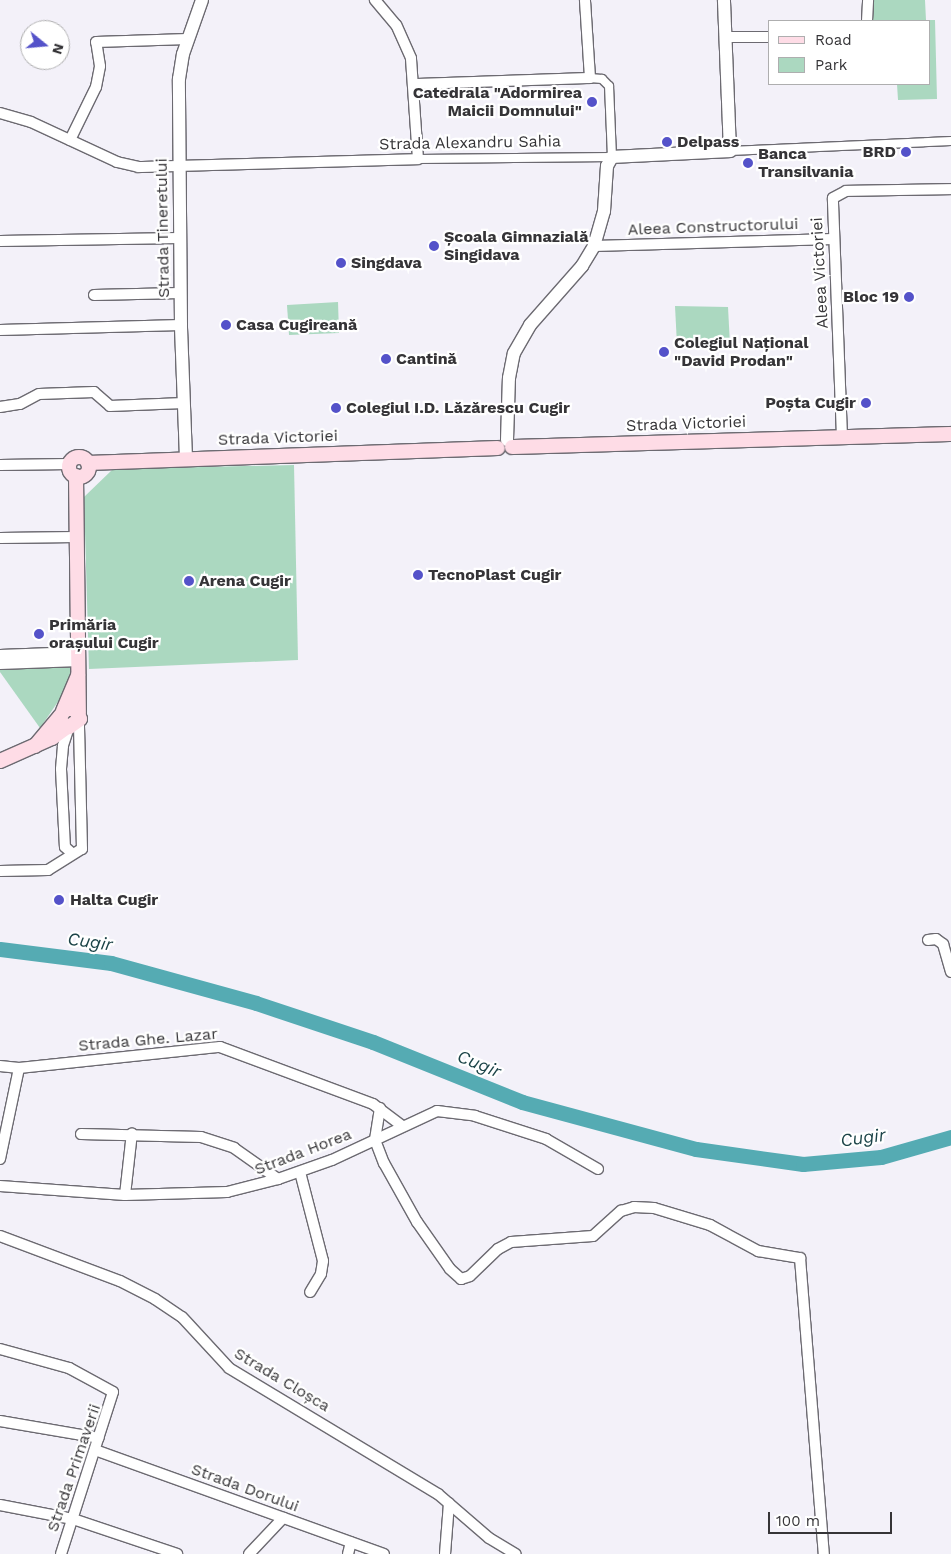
<!DOCTYPE html>
<html>
<head>
<meta charset="utf-8">
<style>
  body { margin:0 }
  #map { position:relative; width:951px; height:1554px; overflow:hidden; background:#f3f1f9; font-family:"Work Sans",sans-serif }
  div>[style] { position:absolute }
  [style*='--x'] { left:calc(var(--x)*1px); top:calc(var(--y)*1px); width:calc(var(--w)*1px); rotate:calc(var(--a)*1deg) }
  .green>* { inset:0; background:#abd8c0 }
  .river>* { height:15px; margin:-7.5px; padding:0 7.5px; transform-origin:7.5px; border-radius:7.5px; background:#55abb3 }
  .roads { filter:drop-shadow(1px 0 #6c6a71) drop-shadow(-1px 0 #6c6a71) drop-shadow(0 1px #6c6a71) drop-shadow(0 -1px #6c6a71) }
  .pedestrian>* { height:8px; margin:-4px; padding:0 4px; transform-origin:4px; border-radius:4px; background:#fff }
  .minor>* { height:10px; margin:-5px; padding:0 5px; transform-origin:5px; border-radius:5px; background:#fff }
  .tertiary>* { height:12px; margin:-6px; padding:0 6px; transform-origin:6px; border-radius:6px; background:#fff }
  .secondary>* { height:14px; margin:-7px; padding:0 7px; transform-origin:7px; border-radius:7px; background:#fedce6 }
  .secondary>.ring { margin:-7px; padding:0; box-sizing:content-box; background:none; border:14px solid #fedce6; border-radius:50% }
  .dots>* { width:14px; height:14px; translate:-50% -50%; box-sizing:border-box; border:2px solid #fff; border-radius:50% }
  span { translate:-50% -50%; white-space:nowrap; text-align:center; line-height:1.15; -webkit-text-stroke:4.5px #fff; paint-order:stroke }
  .poi-label { font-size:16px; color:#353437; font-weight:700 }
  .right { translate:-100% -50%; text-align:right }
  .left { translate:0 -50%; text-align:left }
  .street-label { font-size:16px; color:#353437 }
  .water-label { font-size:18px; color:#1c4448; font-style:italic }
  .legend { position:absolute; left:768px; top:20px; width:162px; height:65px; box-sizing:border-box; background:#fff; border:1px solid #aeaeaf; margin:0; padding:6px 9px; list-style:none; font-size:15px; color:#353437 }
  .legend li { display:flex; align-items:center; gap:10px; height:25px }
  .legend b { width:25px; border:1px solid #aeaeaf }
  .north { position:absolute; left:20px; top:20px; width:50px; height:50px; box-sizing:border-box; background:#fff; border:1px solid #aeaeaf; border-radius:50%; rotate:107deg; font-size:14px; font-weight:700; line-height:20px; text-align:center; color:#353437 }
  .north::after { content:''; display:block; margin:auto; width:18px; height:22px; background:#5452c9; clip-path:polygon(50% 0,100% 100%,50% 72%,0 100%) }
  .scale { position:absolute; left:768px; top:1512px; width:124px; height:22px; box-sizing:border-box; border:2px solid #353437; border-top:0; padding-left:6px; font-size:15px; line-height:18px; white-space:nowrap; color:#353437; -webkit-text-stroke:4px #fff; paint-order:stroke }
</style>
</head>
<body>
<div id="map">
  <div class="green">
    <i style="clip-path:polygon(872px 0,925px 0,926px 20px,935px 20px,937px 99px,898px 100px,897px 84px,930px 84px,930px 21px,873px 21px)"></i>
    <i style="clip-path:polygon(338px 302px,339px 333px,289px 335px,287px 305px)"></i>
    <i style="clip-path:polygon(675px 306px,728px 307px,730px 345px,677px 345px)"></i>
    <i style="clip-path:polygon(294px 465px,298px 660px,89px 669px,84px 497px,113px 469px)"></i>
    <i style="clip-path:polygon(73px 664px,64px 693px,40px 728px,0 672px,0 668px)"></i>
  </div>
  <div class="river">
    <i style="--x:0;--y:949;--w:112;--a:7.2"></i>
    <i style="--x:111;--y:963;--w:150;--a:15.4"></i>
    <i style="--x:256;--y:1003;--w:123;--a:18.4"></i>
    <i style="--x:373;--y:1042;--w:161;--a:21.9"></i>
    <i style="--x:522;--y:1102;--w:180;--a:15.1"></i>
    <i style="--x:696;--y:1149;--w:108;--a:8"></i>
    <i style="--x:803;--y:1164;--w:78;--a:-5.1"></i>
    <i style="--x:881;--y:1157;--w:73;--a:-15.9"></i>
  </div>
  <div class="roads">
    <div class="pedestrian">
      <i style="--x:730;--y:151;--w:221;--a:-2.6"></i>
      <i style="--x:418;--y:159;--w:194;--a:-0.6"></i>
      <i style="--x:612;--y:157;--w:71;--a:-92.4"></i>
      <i style="--x:609;--y:86;--w:10;--a:-135"></i>
      <i style="--x:602;--y:79;--w:12;--a:-175"></i>
    </div>
    <div class="minor">
      <i style="--x:867;--y:21;--w:21;--a:-87"></i>
      <i style="--x:725;--y:37;--w:45;--a:0"></i>
      <i style="--x:415;--y:84;--w:175;--a:-2"></i>
      <i style="--x:590;--y:78;--w:78;--a:-93.7"></i>
      <i style="--x:0;--y:113;--w:32;--a:16"></i>
      <i style="--x:31;--y:122;--w:95;--a:24.9"></i>
      <i style="--x:117;--y:162;--w:22;--a:13"></i>
      <i style="--x:138;--y:167;--w:280;--a:-1.6"></i>
      <i style="--x:418;--y:159;--w:101;--a:-94"></i>
      <i style="--x:411;--y:58;--w:36;--a:-114"></i>
      <i style="--x:396;--y:25;--w:33;--a:-130"></i>
      <i style="--x:70;--y:140;--w:59;--a:-63.9"></i>
      <i style="--x:96;--y:87;--w:21;--a:-79"></i>
      <i style="--x:100;--y:66;--w:24;--a:-99"></i>
      <i style="--x:96;--y:42;--w:92;--a:-1.9"></i>
      <i style="--x:0;--y:241;--w:179;--a:-1"></i>
      <i style="--x:594;--y:246;--w:239;--a:-1.7"></i>
      <i style="--x:94;--y:295;--w:86;--a:-1.3"></i>
      <i style="--x:0;--y:330;--w:181;--a:-1.6"></i>
      <i style="--x:0;--y:407;--w:20;--a:-9"></i>
      <i style="--x:20;--y:404;--w:21;--a:-28"></i>
      <i style="--x:39;--y:394;--w:55;--a:-2.1"></i>
      <i style="--x:94;--y:392;--w:21;--a:41"></i>
      <i style="--x:110;--y:406;--w:74;--a:-2.3"></i>
      <i style="--x:842;--y:437;--w:239;--a:-92.2"></i>
      <i style="--x:833;--y:198;--w:15;--a:-28"></i>
      <i style="--x:846;--y:191;--w:105;--a:-1.1"></i>
      <i style="--x:0;--y:465;--w:70;--a:-0.8"></i>
      <i style="--x:0;--y:538;--w:76;--a:-0.8"></i>
      <i style="--x:0;--y:655;--w:79;--a:-2.2"></i>
      <i style="--x:0;--y:664;--w:79;--a:-2.2"></i>
      <i style="--x:69;--y:727;--w:20;--a:108"></i>
      <i style="--x:63;--y:746;--w:23;--a:95"></i>
      <i style="--x:61;--y:769;--w:78;--a:87.1"></i>
      <i style="--x:65;--y:847;--w:9;--a:41"></i>
      <i style="--x:0;--y:871;--w:48;--a:-1.2"></i>
      <i style="--x:48;--y:870;--w:40;--a:-32"></i>
      <i style="--x:82;--y:849;--w:127;--a:-91.4"></i>
      <i style="--x:928;--y:940;--w:8;--a:-7"></i>
      <i style="--x:936;--y:939;--w:9;--a:36"></i>
      <i style="--x:943;--y:944;--w:29;--a:74"></i>
      <i style="--x:0;--y:1066;--w:19;--a:6"></i>
      <i style="--x:19;--y:1068;--w:202;--a:-6"></i>
      <i style="--x:220;--y:1047;--w:163;--a:20.4"></i>
      <i style="--x:373;--y:1104;--w:35;--a:37"></i>
      <i style="--x:380;--y:1108;--w:32;--a:99"></i>
      <i style="--x:375;--y:1140;--w:25;--a:69"></i>
      <i style="--x:384;--y:1163;--w:68;--a:60.8"></i>
      <i style="--x:417;--y:1222;--w:57;--a:54.9"></i>
      <i style="--x:450;--y:1269;--w:15;--a:42"></i>
      <i style="--x:461;--y:1279;--w:9;--a:-18"></i>
      <i style="--x:470;--y:1276;--w:39;--a:-44"></i>
      <i style="--x:498;--y:1249;--w:15;--a:-28"></i>
      <i style="--x:511;--y:1242;--w:82;--a:-4.2"></i>
      <i style="--x:593;--y:1236;--w:38;--a:-42"></i>
      <i style="--x:621;--y:1211;--w:14;--a:-17"></i>
      <i style="--x:634;--y:1207;--w:20;--a:3"></i>
      <i style="--x:654;--y:1208;--w:59;--a:16.9"></i>
      <i style="--x:710;--y:1225;--w:55;--a:28.4"></i>
      <i style="--x:758;--y:1251;--w:43;--a:9.5"></i>
      <i style="--x:800;--y:1258;--w:297;--a:85.4"></i>
      <i style="--x:81;--y:1134;--w:120;--a:1.4"></i>
      <i style="--x:201;--y:1137;--w:35;--a:18"></i>
      <i style="--x:234;--y:1148;--w:54;--a:35.2"></i>
      <i style="--x:0;--y:1159;--w:93;--a:-78.2"></i>
      <i style="--x:300;--y:1172;--w:92;--a:75.5"></i>
      <i style="--x:323;--y:1261;--w:13;--a:99"></i>
      <i style="--x:321;--y:1274;--w:21;--a:121"></i>
      <i style="--x:0;--y:1186;--w:125;--a:4.1"></i>
      <i style="--x:125;--y:1195;--w:102;--a:-1.7"></i>
      <i style="--x:227;--y:1192;--w:53;--a:-14.3"></i>
      <i style="--x:278;--y:1179;--w:57;--a:-19.4"></i>
      <i style="--x:332;--y:1160;--w:116;--a:-25"></i>
      <i style="--x:437;--y:1111;--w:38;--a:7"></i>
      <i style="--x:475;--y:1116;--w:75;--a:17.9"></i>
      <i style="--x:546;--y:1139;--w:60;--a:30"></i>
      <i style="--x:125;--y:1195;--w:62;--a:-83.6"></i>
      <i style="--x:0;--y:1236;--w:128;--a:20.6"></i>
      <i style="--x:120;--y:1281;--w:39;--a:27"></i>
      <i style="--x:155;--y:1299;--w:32;--a:34"></i>
      <i style="--x:182;--y:1317;--w:69;--a:47.3"></i>
      <i style="--x:229;--y:1368;--w:244;--a:31.1"></i>
      <i style="--x:438;--y:1494;--w:67;--a:40.8"></i>
      <i style="--x:489;--y:1538;--w:31;--a:31"></i>
      <i style="--x:0;--y:1349;--w:72;--a:15.4"></i>
      <i style="--x:69;--y:1368;--w:50;--a:28.6"></i>
      <i style="--x:113;--y:1392;--w:170;--a:107.8"></i>
      <i style="--x:0;--y:1421;--w:100;--a:9.7"></i>
      <i style="--x:95;--y:1450;--w:307;--a:19.8"></i>
      <i style="--x:0;--y:1505;--w:74;--a:10.9"></i>
      <i style="--x:73;--y:1519;--w:110;--a:18.6"></i>
      <i style="--x:249;--y:1554;--w:50;--a:-46.6"></i>
      <i style="--x:348;--y:1554;--w:12;--a:-76"></i>
      <i style="--x:445;--y:1554;--w:51;--a:-85.5"></i>
    </div>
    <div class="tertiary">
      <i style="--x:507;--y:440;--w:62;--a:-88.2"></i>
      <i style="--x:509;--y:378;--w:25;--a:-79"></i>
      <i style="--x:514;--y:353;--w:32;--a:-60"></i>
      <i style="--x:530;--y:325;--w:79;--a:-48.6"></i>
      <i style="--x:582;--y:266;--w:23;--a:-59"></i>
      <i style="--x:594;--y:246;--w:36;--a:-74"></i>
      <i style="--x:604;--y:211;--w:45;--a:-86.2"></i>
      <i style="--x:607;--y:166;--w:10;--a:-61"></i>
      <i style="--x:612;--y:157;--w:118;--a:-2.9"></i>
      <i style="--x:730;--y:151;--w:151;--a:-92.3"></i>
      <i style="--x:186;--y:458;--w:133;--a:-92.2"></i>
      <i style="--x:181;--y:325;--w:246;--a:-90.5"></i>
      <i style="--x:179;--y:79;--w:25;--a:-81"></i>
      <i style="--x:183;--y:54;--w:57;--a:-70.6"></i>
    </div>
    <div class="secondary">
      <i style="--x:512;--y:447;--w:439;--a:-1.7"></i>
      <i class="ring" style="left:69px;top:457px;width:6px;height:6px"></i>
      <i style="--x:88;--y:463;--w:410;--a:-2.1"></i>
      <i style="--x:76;--y:476;--w:237;--a:89.3"></i>
      <i style="--x:63;--y:711;--w:39;--a:-67"></i>
      <i style="--x:35;--y:746;--w:48;--a:-50"></i>
      <i style="--x:66;--y:709;--w:9;--a:0"></i>
      <i style="--x:75;--y:709;--w:11;--a:63"></i>
      <i style="--x:80;--y:719;--w:14;--a:144"></i>
      <i style="--x:69;--y:727;--w:8;--a:-157"></i>
      <i style="--x:62;--y:724;--w:8;--a:-104"></i>
      <i style="--x:0;--y:761;--w:57;--a:-23.9"></i>
      <i style="--x:52;--y:738;--w:19;--a:-36"></i>
    </div>
  </div>
  <div class="dots">
    <i style="left:592px;top:102px;background:#5452c9"></i>
    <i style="left:667px;top:142px;background:#5452c9"></i>
    <i style="left:906px;top:152px;background:#5452c9"></i>
    <i style="left:748px;top:163px;background:#5452c9"></i>
    <i style="left:434px;top:246px;background:#5452c9"></i>
    <i style="left:341px;top:263px;background:#5452c9"></i>
    <i style="left:909px;top:297px;background:#5452c9"></i>
    <i style="left:226px;top:325px;background:#5452c9"></i>
    <i style="left:664px;top:352px;background:#5452c9"></i>
    <i style="left:386px;top:359px;background:#5452c9"></i>
    <i style="left:866px;top:403px;background:#5452c9"></i>
    <i style="left:336px;top:408px;background:#5452c9"></i>
    <i style="left:418px;top:575px;background:#5452c9"></i>
    <i style="left:189px;top:581px;background:#5452c9"></i>
    <i style="left:39px;top:634px;background:#5452c9"></i>
    <i style="left:59px;top:900px;background:#5452c9"></i>
  </div>
  <div class="poi-label">
    <span class="right" style="left:582px;top:102px">Catedrala "Adormirea<br>Maicii Domnului"</span>
    <span class="left" style="left:677px;top:142px">Delpass</span>
    <span class="right" style="left:896px;top:152px">BRD</span>
    <span class="left" style="left:758px;top:163px">Banca<br>Transilvania</span>
    <span class="left" style="left:444px;top:246px">Școala Gimnazială<br>Singidava</span>
    <span class="left" style="left:351px;top:263px">Singdava</span>
    <span class="right" style="left:899px;top:297px">Bloc 19</span>
    <span class="left" style="left:236px;top:325px">Casa Cugireană</span>
    <span class="left" style="left:674px;top:352px">Colegiul Național<br>"David Prodan"</span>
    <span class="left" style="left:396px;top:359px">Cantină</span>
    <span class="right" style="left:856px;top:403px">Poșta Cugir</span>
    <span class="left" style="left:346px;top:408px">Colegiul I.D. Lăzărescu Cugir</span>
    <span class="left" style="left:428px;top:575px">TecnoPlast Cugir</span>
    <span class="left" style="left:199px;top:581px">Arena Cugir</span>
    <span class="left" style="left:49px;top:634px">Primăria<br>orașului Cugir</span>
    <span class="left" style="left:70px;top:900px">Halta Cugir</span>
  </div>
  <div class="street-label">
    <span style="left:470px;top:143px;rotate:-1deg">Strada Alexandru Sahia</span>
    <span style="left:713px;top:227px;rotate:-2deg">Aleea Constructorului</span>
    <span style="left:163px;top:228px;rotate:-91deg">Strada Tineretului</span>
    <span style="left:820px;top:273px;rotate:-93deg">Aleea Victoriei</span>
    <span style="left:686px;top:424px;rotate:-2deg">Strada Victoriei</span>
    <span style="left:278px;top:438px;rotate:-2deg">Strada Victoriei</span>
    <span style="left:148px;top:1040px;rotate:-5deg">Strada Ghe. Lazar</span>
    <span style="left:303px;top:1152px;rotate:-21deg">Strada Horea</span>
    <span style="left:282px;top:1380px;rotate:31deg">Strada Cloșca</span>
    <span style="left:74px;top:1468px;rotate:-71deg">Strada Primaverii</span>
    <span style="left:245px;top:1488px;rotate:20deg">Strada Dorului</span>
  </div>
  <div class="water-label">
    <span style="left:90px;top:942px;rotate:8deg">Cugir</span>
    <span style="left:479px;top:1064px;rotate:22deg">Cugir</span>
    <span style="left:863px;top:1138px;rotate:-8deg">Cugir</span>
  </div>
  <ul class="legend">
  <li><b style="height:6px;background:#fedce6"></b>Road</li>
  <li><b style="height:14px;background:#abd8c0"></b>Park</li>
  </ul>
  <div class="north">N</div>
  <div class="scale">100 m</div>
</div>
</body>
</html>
